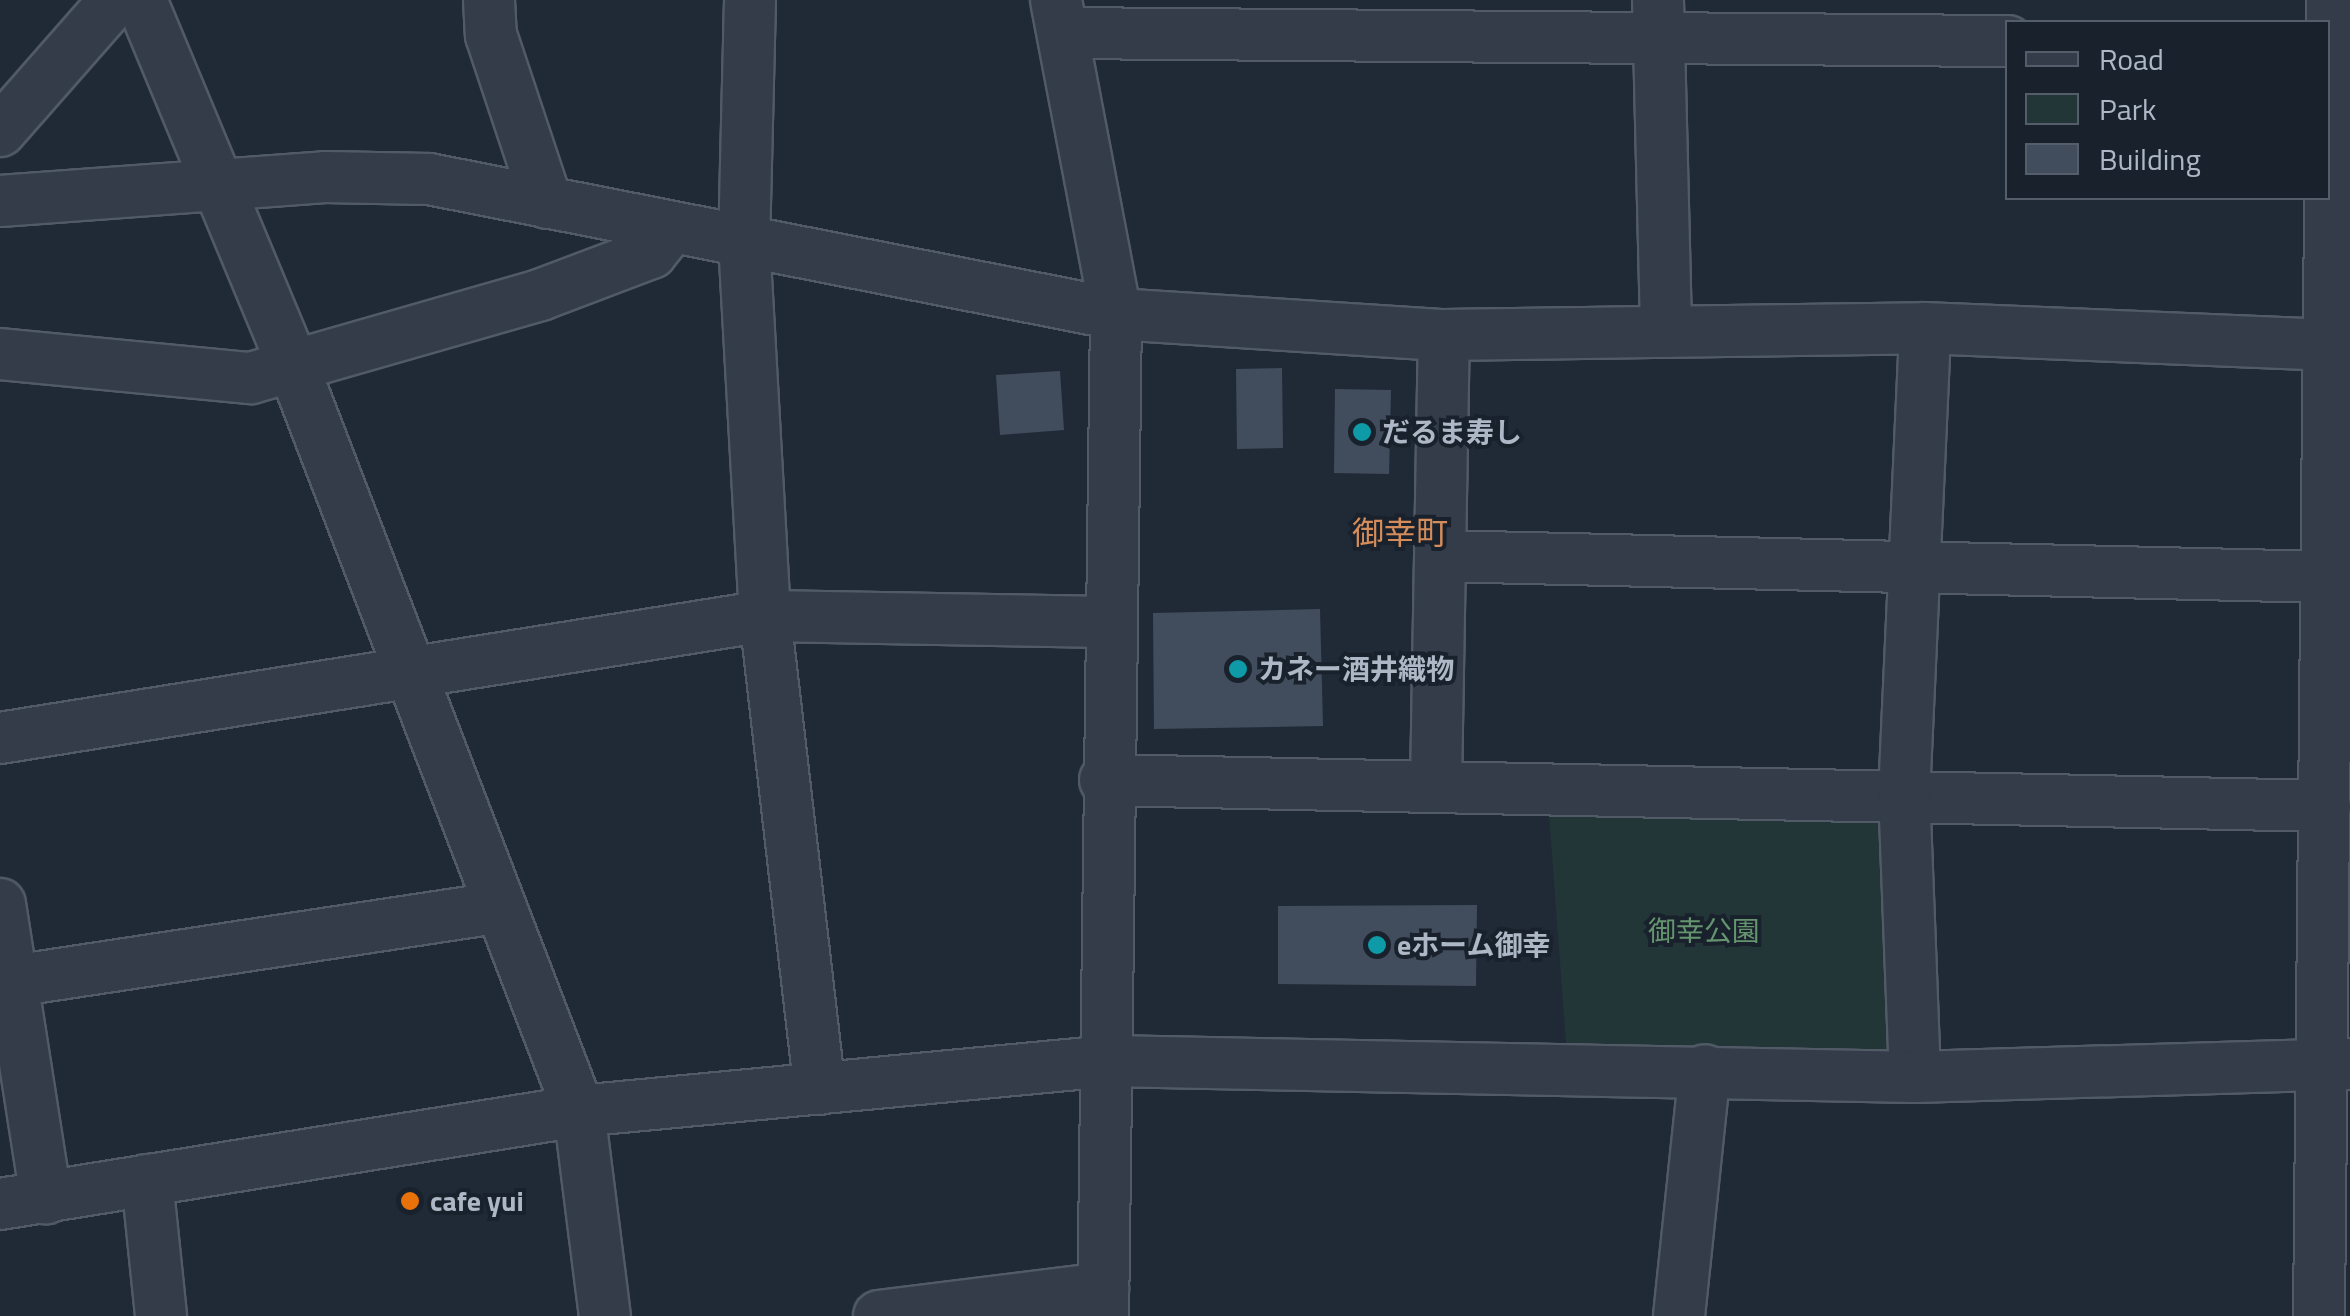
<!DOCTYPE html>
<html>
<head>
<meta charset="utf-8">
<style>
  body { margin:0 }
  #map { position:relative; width:2350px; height:1316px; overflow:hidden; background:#202a37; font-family:"Titillium Web","Noto Sans JP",sans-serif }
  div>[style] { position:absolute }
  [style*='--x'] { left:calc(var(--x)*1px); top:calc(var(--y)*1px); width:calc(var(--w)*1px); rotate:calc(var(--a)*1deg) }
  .green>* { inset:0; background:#223638 }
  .building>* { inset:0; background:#414d5c }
  .roads { filter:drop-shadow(2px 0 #515a66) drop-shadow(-2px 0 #515a66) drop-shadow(0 2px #515a66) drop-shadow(0 -2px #515a66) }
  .minor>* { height:50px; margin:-25px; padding:0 25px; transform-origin:25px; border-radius:25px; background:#333c48 }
  .dots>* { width:28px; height:28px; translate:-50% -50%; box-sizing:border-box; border:5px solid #19212c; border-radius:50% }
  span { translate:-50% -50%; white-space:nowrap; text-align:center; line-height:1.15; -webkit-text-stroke:8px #19212c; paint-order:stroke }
  .poi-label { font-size:28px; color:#adb7c5; font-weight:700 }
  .left { translate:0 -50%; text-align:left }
  .park-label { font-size:28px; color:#65956f }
  .quarter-label { font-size:32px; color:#d38c5a }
  .legend { position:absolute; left:2005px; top:20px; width:325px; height:180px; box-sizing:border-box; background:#19212c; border:2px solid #545d69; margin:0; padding:12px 18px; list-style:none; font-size:30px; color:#adb7c5 }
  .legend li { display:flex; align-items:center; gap:20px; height:50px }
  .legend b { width:50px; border:2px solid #545d69 }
</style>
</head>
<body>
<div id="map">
  <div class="green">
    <i style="clip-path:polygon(1547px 787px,1904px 796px,1915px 1077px,1568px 1068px)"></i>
  </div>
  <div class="building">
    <i style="clip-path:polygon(1282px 368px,1283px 448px,1237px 449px,1236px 369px)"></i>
    <i style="clip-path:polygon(1060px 371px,1064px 430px,1000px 435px,996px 375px)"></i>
    <i style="clip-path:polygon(1335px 389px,1391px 390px,1389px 474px,1334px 473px)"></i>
    <i style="clip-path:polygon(1320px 609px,1323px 726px,1154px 729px,1153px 613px)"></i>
    <i style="clip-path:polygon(1477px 905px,1476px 986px,1278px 984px,1278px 906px)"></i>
  </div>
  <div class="roads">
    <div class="minor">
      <i style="--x:141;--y:0;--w:396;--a:67.4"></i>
      <i style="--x:293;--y:366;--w:798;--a:69"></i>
      <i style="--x:579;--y:1111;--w:207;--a:82.8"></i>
      <i style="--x:489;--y:0;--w:35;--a:87"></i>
      <i style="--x:491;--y:35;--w:177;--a:71.6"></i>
      <i style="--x:750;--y:0;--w:241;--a:91.4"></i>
      <i style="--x:744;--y:241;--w:376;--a:86.8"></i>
      <i style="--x:765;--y:616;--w:476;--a:83.4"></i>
      <i style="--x:1056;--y:0;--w:320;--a:79.2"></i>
      <i style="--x:1116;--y:314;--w:1002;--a:90.74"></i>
      <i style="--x:1658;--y:0;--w:332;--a:88.6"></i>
      <i style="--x:1063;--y:33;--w:945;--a:0.49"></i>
      <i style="--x:0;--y:131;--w:174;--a:-48.7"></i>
      <i style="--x:0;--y:201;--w:326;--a:-4.2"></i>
      <i style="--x:325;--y:177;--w:104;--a:1.1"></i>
      <i style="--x:429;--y:179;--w:700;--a:11.12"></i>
      <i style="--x:1116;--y:314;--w:329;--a:3.7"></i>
      <i style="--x:1444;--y:335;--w:481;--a:-0.8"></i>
      <i style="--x:1925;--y:328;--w:425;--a:2.4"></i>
      <i style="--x:0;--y:354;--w:252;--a:5.5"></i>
      <i style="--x:251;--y:378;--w:301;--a:-16"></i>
      <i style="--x:540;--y:295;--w:119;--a:-20.7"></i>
      <i style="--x:651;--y:253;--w:33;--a:-51"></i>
      <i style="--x:1441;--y:556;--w:884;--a:1.36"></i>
      <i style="--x:0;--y:738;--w:775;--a:-9.06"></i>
      <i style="--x:765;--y:616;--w:345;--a:1"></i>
      <i style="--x:1105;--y:780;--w:1220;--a:1.22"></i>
      <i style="--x:1436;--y:785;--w:450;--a:-89"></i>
      <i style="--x:0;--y:904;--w:298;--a:81.1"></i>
      <i style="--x:0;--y:983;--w:500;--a:-8.6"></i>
      <i style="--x:1915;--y:1077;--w:281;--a:-92.2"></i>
      <i style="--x:1904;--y:796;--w:468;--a:-87.4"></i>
      <i style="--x:147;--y:1180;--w:137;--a:84.1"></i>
      <i style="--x:0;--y:1204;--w:586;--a:-9.13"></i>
      <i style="--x:579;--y:1111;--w:532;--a:-5.39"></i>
      <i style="--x:1109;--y:1061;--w:806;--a:1.14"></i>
      <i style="--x:1915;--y:1077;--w:435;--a:-1.7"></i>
      <i style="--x:879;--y:1316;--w:226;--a:-7.1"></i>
      <i style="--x:1679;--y:1316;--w:247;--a:-84"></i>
      <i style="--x:2319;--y:1316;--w:1316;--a:-89.43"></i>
    </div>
  </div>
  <div class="dots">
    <i style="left:1362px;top:432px;background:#0f9aa8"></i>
    <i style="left:1238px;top:669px;background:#0f9aa8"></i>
    <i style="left:1377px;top:945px;background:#0f9aa8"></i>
    <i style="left:410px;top:1201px;background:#e8710a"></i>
  </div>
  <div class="poi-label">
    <span class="left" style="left:1382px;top:432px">だるま寿し</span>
    <span class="left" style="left:1258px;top:669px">カネー酒井織物</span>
    <span class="left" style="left:1397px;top:945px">eホーム御幸</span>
    <span class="left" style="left:430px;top:1201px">cafe yui</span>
  </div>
  <div class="park-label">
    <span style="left:1704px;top:931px">御幸公園</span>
  </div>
  <div class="quarter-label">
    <span style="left:1400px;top:532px">御幸町</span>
  </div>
  <ul class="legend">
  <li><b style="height:12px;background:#333c48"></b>Road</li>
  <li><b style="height:28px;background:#223638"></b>Park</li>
  <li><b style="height:28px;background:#414d5c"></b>Building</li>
  </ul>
</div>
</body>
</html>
